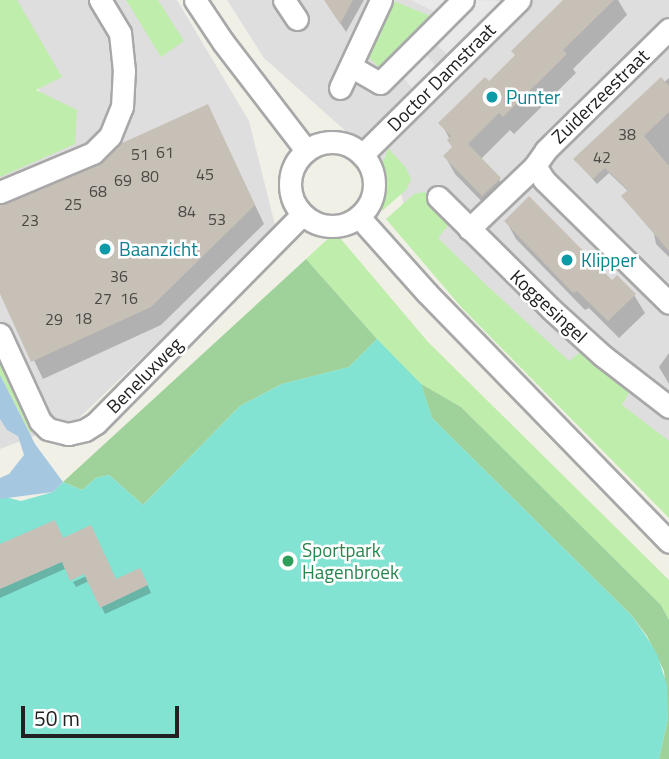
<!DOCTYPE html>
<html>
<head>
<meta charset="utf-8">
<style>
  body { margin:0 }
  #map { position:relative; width:669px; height:759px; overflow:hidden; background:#f1f0e7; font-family:"Titillium Web",sans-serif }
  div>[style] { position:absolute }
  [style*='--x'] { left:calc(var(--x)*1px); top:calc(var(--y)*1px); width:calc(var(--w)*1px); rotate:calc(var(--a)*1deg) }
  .residential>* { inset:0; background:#dfdede }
  .grass>* { inset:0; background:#beedac }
  .forest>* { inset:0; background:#9fd29b }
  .pitch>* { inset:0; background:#83e3d2 }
  .parking>* { inset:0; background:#e9e9e9 }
  .water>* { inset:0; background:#a6c7e0 }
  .shadow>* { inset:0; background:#0003 }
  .building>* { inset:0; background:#c7c0b6 }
  .roads { filter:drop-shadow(2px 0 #a8a8a8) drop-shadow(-2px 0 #a8a8a8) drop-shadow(0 2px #a8a8a8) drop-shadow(0 -2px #a8a8a8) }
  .minor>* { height:21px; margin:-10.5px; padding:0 10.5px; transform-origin:10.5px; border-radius:10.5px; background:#fff }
  .minor>.ring { margin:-10.5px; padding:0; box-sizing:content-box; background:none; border:21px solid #fff; border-radius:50% }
  .dots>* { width:19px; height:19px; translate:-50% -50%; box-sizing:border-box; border:4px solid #fff; border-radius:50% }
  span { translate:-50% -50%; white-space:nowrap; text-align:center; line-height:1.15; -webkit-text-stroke:5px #fff; paint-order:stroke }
  .number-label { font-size:16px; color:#4a4946 }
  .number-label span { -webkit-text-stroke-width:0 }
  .street-label { font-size:19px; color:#212121 }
  .culture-label { font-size:19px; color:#0d838f }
  .left { translate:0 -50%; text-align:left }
  .leisure-label { font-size:19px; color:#27864d }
  .scale { position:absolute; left:21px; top:706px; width:158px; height:32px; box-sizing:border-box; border:4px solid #212121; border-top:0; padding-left:9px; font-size:21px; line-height:24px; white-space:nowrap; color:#212121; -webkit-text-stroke:5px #fff; paint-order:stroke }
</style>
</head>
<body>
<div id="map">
  <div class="residential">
    <i style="clip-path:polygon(0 0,177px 0,249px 121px,276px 229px,77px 420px,0 449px,0 166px,59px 136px)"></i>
    <i style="clip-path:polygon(227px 0,669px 0,669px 485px,409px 230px,398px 178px,264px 58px)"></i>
  </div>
  <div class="grass">
    <i style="clip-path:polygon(0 0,17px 0,62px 77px,36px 90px,77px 110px,75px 144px,0 177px)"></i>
    <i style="clip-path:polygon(126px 0,158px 0,184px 41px,161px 57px)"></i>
    <i style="clip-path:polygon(391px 0,433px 17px,380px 68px,366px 55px)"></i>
    <i style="clip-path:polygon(388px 148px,406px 168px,411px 179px,407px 189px,382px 211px,381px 169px)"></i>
    <i style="clip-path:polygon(423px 192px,429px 194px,450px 223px,438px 238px,482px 281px,569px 361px,583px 350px,631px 389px,622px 405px,669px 441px,669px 518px,462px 308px,386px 219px,414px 194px)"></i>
    <i style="clip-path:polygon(335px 232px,428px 342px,669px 580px,669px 620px,661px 605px,461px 407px,422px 385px,432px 418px,282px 384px,349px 367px,377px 339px,306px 259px)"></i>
    <i style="clip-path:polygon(0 355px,37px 427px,30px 433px,0 375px)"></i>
  </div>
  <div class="forest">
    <i style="clip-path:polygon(306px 259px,377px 339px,349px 367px,282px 384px,240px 406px,143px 505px,109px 475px,96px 478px,82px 490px,63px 482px)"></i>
    <i style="clip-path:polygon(421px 384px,461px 407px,661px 605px,669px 620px,669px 759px,659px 759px,668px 718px,664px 671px,647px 636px,632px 616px,432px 418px)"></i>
  </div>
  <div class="pitch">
    <i style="clip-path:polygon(377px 339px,421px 384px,432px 418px,632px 616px,646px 636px,657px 654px,667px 685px,668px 718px,659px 759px,0 759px,0 499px,5px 497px,21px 501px,53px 492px,63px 482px,82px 490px,96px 478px,109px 475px,143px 505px,240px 406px,282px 384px,349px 367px)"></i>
  </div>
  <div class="parking">
    <i style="clip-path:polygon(411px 0,447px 0,435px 12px)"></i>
    <i style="clip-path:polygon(477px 0,502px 1px,448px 55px,435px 43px)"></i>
    <i style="clip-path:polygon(424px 52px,436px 66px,412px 88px,400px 74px)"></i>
  </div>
  <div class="water">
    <i style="clip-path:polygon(0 375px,35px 444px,63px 482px,53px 492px,0 499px,0 478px,9px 474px,24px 455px,18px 436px,7px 430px,0 419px)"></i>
  </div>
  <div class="shadow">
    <i style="clip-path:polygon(325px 0,364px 0,346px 32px)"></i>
    <i style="clip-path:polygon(566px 0,618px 0,627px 15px,573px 69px,576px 73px,514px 134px,510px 130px,480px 160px,499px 179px,510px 197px,493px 213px,455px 174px,445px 156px,454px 147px,441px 123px,489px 84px)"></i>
    <i style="clip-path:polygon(669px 78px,669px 257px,656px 244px,653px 229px,629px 192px,609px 173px,597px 184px,575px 159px)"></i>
    <i style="clip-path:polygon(208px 106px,264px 224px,161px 325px,43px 379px,0 290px,0 205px,99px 167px)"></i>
    <i style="clip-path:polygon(506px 221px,634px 295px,645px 313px,619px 338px,589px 308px,585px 310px,516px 239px)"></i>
    <i style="clip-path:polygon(669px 353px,669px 384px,659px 367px)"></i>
    <i style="clip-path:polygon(63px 540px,116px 581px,144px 577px,151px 593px,105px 614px,89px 581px,76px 587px,73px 582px,93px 573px,67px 568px,0 598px,0 546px)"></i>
  </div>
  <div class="building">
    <i style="clip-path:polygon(324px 0,353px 0,340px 24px)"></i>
    <i style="clip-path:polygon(563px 0,614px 0,563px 50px,567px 54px,503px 117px,499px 113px,468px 144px,501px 178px,482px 196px,443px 156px,452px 147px,447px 140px,451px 136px,438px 123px,485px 77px,489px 81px,515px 55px,511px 51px)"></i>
    <i style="clip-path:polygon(661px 77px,669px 86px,669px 112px,644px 136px,669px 166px,669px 251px,621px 196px,628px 190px,605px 168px,593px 179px,573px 159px)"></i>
    <i style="clip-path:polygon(208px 104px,255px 205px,151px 307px,31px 362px,0 294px,0 205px,98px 165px,120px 144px)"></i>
    <i style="clip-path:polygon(529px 196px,612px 280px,617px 275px,636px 294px,608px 321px,577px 291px,573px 293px,504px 221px)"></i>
    <i style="clip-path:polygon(55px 520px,63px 538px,91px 525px,116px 579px,140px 568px,148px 585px,100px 608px,84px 574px,70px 581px,62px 562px,0 589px,0 544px)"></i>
  </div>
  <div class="roads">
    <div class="minor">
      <i style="--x:195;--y:0;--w:50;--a:56.3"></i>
      <i style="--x:223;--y:42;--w:136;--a:52.5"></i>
      <i style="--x:284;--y:0;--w:23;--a:56"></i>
      <i style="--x:669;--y:29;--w:173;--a:135.5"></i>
      <i style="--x:546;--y:150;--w:19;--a:125"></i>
      <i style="--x:535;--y:166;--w:17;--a:57"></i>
      <i style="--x:544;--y:180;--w:175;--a:44.5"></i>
      <i style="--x:352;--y:67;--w:32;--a:30"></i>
      <i style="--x:380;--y:83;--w:117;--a:-45"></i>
      <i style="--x:340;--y:88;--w:97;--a:-65"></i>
      <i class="ring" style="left:290px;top:142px;width:63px;height:63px"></i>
      <i style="--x:362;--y:155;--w:221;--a:-44.6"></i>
      <i style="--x:0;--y:192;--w:101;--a:-22.8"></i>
      <i style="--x:93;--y:153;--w:24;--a:-45"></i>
      <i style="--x:110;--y:136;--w:31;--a:-68"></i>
      <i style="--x:122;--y:107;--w:36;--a:-87"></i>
      <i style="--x:124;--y:71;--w:38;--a:-96"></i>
      <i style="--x:120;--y:33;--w:39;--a:-121"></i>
      <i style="--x:438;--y:197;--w:159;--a:44.7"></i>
      <i style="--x:551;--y:309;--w:70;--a:42.1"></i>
      <i style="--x:603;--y:356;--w:83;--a:37.7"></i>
      <i style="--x:359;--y:217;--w:102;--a:48.2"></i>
      <i style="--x:427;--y:293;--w:347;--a:45.8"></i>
      <i style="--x:469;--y:229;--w:91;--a:-43.7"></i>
      <i style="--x:0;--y:334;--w:96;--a:65.3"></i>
      <i style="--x:40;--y:421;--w:11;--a:45"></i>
      <i style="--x:48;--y:429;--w:21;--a:14"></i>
      <i style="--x:68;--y:434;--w:17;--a:-13"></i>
      <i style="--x:85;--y:430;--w:13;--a:-32"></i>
      <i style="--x:96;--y:423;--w:293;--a:-45.3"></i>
    </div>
  </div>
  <div class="dots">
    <i style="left:492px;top:97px;background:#0f9aa8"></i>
    <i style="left:105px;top:249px;background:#0f9aa8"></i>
    <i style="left:567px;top:260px;background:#0f9aa8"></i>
    <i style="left:288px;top:561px;background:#2e9e5b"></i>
  </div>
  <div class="number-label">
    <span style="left:627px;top:134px">38</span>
    <span style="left:165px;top:152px">61</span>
    <span style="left:140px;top:154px">51</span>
    <span style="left:602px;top:157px">42</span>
    <span style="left:205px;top:174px">45</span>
    <span style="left:150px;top:176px">80</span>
    <span style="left:123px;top:180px">69</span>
    <span style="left:98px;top:191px">68</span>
    <span style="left:73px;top:204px">25</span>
    <span style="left:187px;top:211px">84</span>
    <span style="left:217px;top:219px">53</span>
    <span style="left:30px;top:220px">23</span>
    <span style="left:119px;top:276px">36</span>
    <span style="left:103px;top:298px">27</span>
    <span style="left:129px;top:298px">16</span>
    <span style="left:83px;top:318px">18</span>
    <span style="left:54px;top:319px">29</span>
  </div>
  <div class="street-label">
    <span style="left:441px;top:77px;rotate:-45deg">Doctor Damstraat</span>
    <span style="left:600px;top:96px;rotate:-44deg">Zuiderzeestraat</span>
    <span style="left:549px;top:306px;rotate:43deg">Koggesingel</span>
    <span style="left:144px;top:375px;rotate:-45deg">Beneluxweg</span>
  </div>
  <div class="culture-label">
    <span class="left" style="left:506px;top:97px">Punter</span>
    <span class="left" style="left:119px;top:249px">Baanzicht</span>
    <span class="left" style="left:581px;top:260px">Klipper</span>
  </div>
  <div class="leisure-label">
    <span class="left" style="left:302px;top:561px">Sportpark<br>Hagenbroek</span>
  </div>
  <div class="scale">50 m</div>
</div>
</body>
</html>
